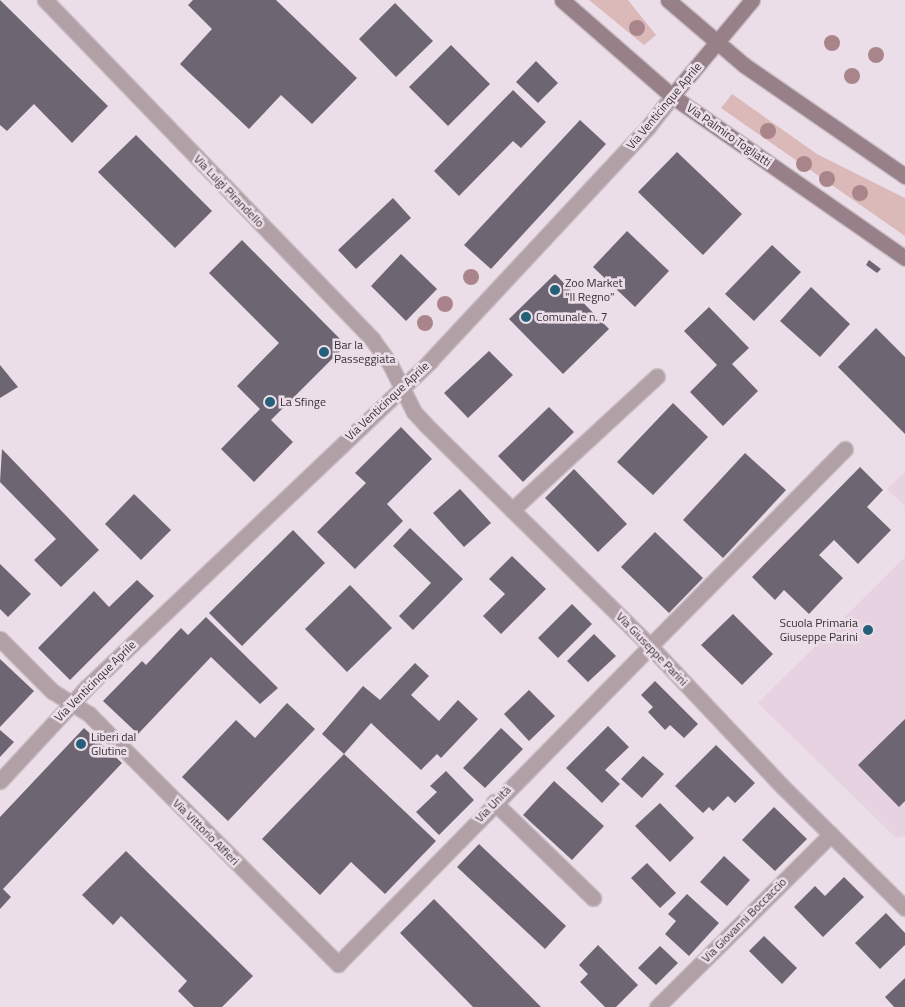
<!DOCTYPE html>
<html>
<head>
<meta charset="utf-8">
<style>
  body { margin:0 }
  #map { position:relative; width:905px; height:1007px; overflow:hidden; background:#ecdee8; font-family:"Titillium Web",sans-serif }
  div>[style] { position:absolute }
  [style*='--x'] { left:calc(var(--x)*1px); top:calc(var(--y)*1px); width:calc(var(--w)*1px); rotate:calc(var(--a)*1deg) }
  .built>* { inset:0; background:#e7d2e1 }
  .green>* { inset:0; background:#dbb9b9 }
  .building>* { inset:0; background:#6d6672 }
  .roads { filter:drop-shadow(1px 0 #c8bcc4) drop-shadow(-1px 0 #c8bcc4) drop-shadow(0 1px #c8bcc4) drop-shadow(0 -1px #c8bcc4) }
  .lane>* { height:15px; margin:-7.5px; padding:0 7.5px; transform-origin:7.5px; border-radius:7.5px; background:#b1a0a5 }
  .street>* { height:15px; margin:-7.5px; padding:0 7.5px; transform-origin:7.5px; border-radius:7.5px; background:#b1a0a5 }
  .secondary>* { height:15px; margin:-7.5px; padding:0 7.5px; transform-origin:7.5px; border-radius:7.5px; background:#988088 }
  .trees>* { width:16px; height:16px; margin:-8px; border-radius:50%; background:#a9858b }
  .dots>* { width:14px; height:14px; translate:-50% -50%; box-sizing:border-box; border:2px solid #ecdee8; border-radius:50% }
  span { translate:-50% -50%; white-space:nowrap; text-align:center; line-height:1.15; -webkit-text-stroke:5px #ecdee8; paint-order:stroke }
  .street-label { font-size:12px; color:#373236 }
  .poi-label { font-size:12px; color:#373236 }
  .left { translate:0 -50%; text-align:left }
  .right { translate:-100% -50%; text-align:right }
</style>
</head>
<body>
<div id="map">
  <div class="built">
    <i style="clip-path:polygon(905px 472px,905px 506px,887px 489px)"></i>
    <i style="clip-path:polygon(905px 557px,905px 836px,896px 838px,758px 703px)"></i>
  </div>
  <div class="green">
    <i style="clip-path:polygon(589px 0,628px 0,656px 35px,644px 45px)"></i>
    <i style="clip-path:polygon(732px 94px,817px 154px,905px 198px,905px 236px,721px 108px)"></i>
  </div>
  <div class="building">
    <i style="clip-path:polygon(0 0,108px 106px,72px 143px,34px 104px,7px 131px,0 125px)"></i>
    <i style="clip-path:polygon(193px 0,276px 0,357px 78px,312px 124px,281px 95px,249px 129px,180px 64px,212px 29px,188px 5px)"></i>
    <i style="clip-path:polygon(395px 3px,433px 41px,396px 77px,359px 39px)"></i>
    <i style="clip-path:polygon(451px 45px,490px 84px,448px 126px,409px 87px)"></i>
    <i style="clip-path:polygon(536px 61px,558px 83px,538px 103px,516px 82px)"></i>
    <i style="clip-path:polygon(513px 90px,546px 122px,521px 148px,513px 141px,459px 196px,434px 171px)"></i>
    <i style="clip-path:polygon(580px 120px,606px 144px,491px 269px,464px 245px)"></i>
    <i style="clip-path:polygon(136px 135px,212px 211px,175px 248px,98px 172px)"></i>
    <i style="clip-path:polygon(677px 152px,742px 214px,703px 255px,638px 192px)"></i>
    <i style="clip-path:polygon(393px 198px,411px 218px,356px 269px,338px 250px)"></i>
    <i style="clip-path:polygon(627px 231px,669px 271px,635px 307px,593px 267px)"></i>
    <i style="clip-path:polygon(242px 240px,346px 345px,271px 420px,293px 442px,254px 482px,221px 449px,260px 409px,237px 386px,279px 343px,209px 273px)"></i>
    <i style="clip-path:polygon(772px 245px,801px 272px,754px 321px,725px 294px)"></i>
    <i style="clip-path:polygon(401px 254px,437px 289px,406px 321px,371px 286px)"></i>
    <i style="clip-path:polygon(869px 260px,881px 269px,877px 273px,866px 265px)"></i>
    <i style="clip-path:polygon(555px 274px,609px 329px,563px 374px,509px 319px)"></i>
    <i style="clip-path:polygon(811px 287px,850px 324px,820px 357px,780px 321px)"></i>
    <i style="clip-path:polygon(709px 307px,749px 348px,732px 364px,758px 391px,723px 426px,690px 392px,717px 365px,684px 331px)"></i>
    <i style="clip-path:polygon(876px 328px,905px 357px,905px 434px,838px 367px)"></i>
    <i style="clip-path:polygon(489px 351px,513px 375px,468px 418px,444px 393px)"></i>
    <i style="clip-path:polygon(0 365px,18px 387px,0 398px)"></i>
    <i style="clip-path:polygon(673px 403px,708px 437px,653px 495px,617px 462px)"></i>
    <i style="clip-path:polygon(549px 407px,574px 432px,523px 482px,498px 456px)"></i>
    <i style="clip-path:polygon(401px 427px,432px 459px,387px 504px,403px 521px,355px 569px,317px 532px,366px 483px,355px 473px)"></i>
    <i style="clip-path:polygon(2px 449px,99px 550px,61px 587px,34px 560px,56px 539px,0 482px)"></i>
    <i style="clip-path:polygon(745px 453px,786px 490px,723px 558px,683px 520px)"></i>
    <i style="clip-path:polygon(860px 467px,883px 490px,867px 507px,891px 530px,858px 564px,834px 540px,819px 555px,843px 578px,809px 614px,784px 590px,775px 600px,752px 577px)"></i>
    <i style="clip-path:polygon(574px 469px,627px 524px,598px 552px,545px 498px)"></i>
    <i style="clip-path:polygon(460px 489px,491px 523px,464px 547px,433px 513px)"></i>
    <i style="clip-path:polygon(134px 494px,171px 530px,141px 560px,105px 524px)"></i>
    <i style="clip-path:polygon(410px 528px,463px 579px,413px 630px,399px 616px,431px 583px,393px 546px)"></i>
    <i style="clip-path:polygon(293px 530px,325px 563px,242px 646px,209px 613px)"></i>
    <i style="clip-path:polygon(655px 532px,703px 578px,669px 613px,621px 567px)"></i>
    <i style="clip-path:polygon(512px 556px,546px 589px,501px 634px,483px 616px,505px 594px,489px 579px)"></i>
    <i style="clip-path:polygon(0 564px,31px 594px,8px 617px,0 609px)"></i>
    <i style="clip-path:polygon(137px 580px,154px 596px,70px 680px,38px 648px,94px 591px,109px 607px)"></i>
    <i style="clip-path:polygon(350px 585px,392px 628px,347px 672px,305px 629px)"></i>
    <i style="clip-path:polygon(572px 604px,592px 624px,558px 658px,538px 638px)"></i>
    <i style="clip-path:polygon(733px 614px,773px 654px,742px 685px,701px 645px)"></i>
    <i style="clip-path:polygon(206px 617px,278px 688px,260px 704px,211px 657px,138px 734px,103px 701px,142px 661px,146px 665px,181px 628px,188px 635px)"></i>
    <i style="clip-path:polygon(594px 634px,616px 656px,588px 682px,567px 661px)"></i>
    <i style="clip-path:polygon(0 659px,34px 691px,0 727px)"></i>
    <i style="clip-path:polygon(415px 663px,429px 676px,411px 695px,439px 721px,458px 700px,478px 719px,441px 758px,437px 754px,421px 770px,371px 723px,344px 754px,322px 734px,363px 686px,380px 700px)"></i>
    <i style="clip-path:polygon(655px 681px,698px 724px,684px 738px,670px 725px,665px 730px,648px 712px,653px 707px,641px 695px)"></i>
    <i style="clip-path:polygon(529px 690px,555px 716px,529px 741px,504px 714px)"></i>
    <i style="clip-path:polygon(287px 703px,315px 729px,228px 821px,182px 777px,236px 720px,255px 738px)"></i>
    <i style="clip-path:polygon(905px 719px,905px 801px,899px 807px,858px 765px)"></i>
    <i style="clip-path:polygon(608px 726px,629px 747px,605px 770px,620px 784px,602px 803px,566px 768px)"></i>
    <i style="clip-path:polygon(84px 728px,122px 763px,3px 889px,11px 897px,0 909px,0 817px)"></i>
    <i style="clip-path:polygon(501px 728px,523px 749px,485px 788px,463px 768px)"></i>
    <i style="clip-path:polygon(0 730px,14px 742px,0 757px)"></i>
    <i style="clip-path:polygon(716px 745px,755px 783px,735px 803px,728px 796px,713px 811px,709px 807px,703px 813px,675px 786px)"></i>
    <i style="clip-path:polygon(344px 754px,436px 841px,385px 894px,351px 862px,320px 895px,262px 839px)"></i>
    <i style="clip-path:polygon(643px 756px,664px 774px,642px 798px,621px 779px)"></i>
    <i style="clip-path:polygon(446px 771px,474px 800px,439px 835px,416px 812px,437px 792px,430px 786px)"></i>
    <i style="clip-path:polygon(554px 781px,604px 826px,572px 860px,523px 815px)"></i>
    <i style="clip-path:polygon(660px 803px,694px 838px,670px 862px,635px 826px)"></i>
    <i style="clip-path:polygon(774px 807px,807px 839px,775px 871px,742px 840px)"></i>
    <i style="clip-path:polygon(479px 844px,566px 926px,545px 949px,457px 867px)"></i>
    <i style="clip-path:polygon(126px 851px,253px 976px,222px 1007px,194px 1007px,178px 991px,187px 981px,121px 916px,113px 925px,82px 895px)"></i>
    <i style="clip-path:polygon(724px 856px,750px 880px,727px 906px,700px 882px)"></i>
    <i style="clip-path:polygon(647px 863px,676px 893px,660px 908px,631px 878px)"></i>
    <i style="clip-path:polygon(844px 877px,864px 897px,823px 937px,794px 907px,815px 886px,825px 896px)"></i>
    <i style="clip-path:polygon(687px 894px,719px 923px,689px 956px,665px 934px,676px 921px,668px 914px)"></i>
    <i style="clip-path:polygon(434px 899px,541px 1007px,473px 1007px,400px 933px)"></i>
    <i style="clip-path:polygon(886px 913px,905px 933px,905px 945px,880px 969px,855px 943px)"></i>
    <i style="clip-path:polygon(764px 936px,797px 968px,782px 984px,749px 951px)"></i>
    <i style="clip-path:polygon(598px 945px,638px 985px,616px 1007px,605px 1007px,580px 982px,588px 974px,579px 965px)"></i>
    <i style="clip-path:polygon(660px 946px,678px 963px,656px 985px,638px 968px)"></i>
    <i style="clip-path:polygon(905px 978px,905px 1007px,894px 1007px,885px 997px)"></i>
  </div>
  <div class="roads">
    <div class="lane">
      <i style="--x:512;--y:510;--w:197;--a:-42.7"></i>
      <i style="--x:650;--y:646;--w:277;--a:-45.3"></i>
      <i style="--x:494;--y:802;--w:138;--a:44.1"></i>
    </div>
    <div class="street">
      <i style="--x:45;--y:0;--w:471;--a:46"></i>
      <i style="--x:372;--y:339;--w:29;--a:54"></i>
      <i style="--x:389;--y:362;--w:56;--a:63.4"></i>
      <i style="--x:414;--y:412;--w:18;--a:47"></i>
      <i style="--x:426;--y:425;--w:315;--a:44.6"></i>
      <i style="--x:650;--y:646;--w:192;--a:46.7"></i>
      <i style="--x:782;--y:786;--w:173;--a:44.8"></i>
      <i style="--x:0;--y:639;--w:74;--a:45"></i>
      <i style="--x:52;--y:691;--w:44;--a:31.9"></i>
      <i style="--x:89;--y:714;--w:353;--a:45.1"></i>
      <i style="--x:338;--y:964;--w:445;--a:-45.5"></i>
      <i style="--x:0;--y:781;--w:127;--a:-47.2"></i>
      <i style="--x:86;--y:688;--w:475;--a:-43.5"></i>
      <i style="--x:430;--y:361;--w:320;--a:-47"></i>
      <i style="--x:648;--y:127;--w:39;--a:-52"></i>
      <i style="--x:657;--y:1007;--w:245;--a:-44.8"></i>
    </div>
    <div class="secondary">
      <i style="--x:562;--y:0;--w:146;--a:41.1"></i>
      <i style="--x:672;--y:96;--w:284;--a:34.8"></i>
      <i style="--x:668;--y:0;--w:100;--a:40.5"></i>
      <i style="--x:744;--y:65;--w:196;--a:34.6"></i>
      <i style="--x:672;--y:96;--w:125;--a:-50.2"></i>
    </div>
  </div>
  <div class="trees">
    <i style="left:637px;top:28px"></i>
    <i style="left:832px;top:43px"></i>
    <i style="left:876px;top:55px"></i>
    <i style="left:852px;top:76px"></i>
    <i style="left:768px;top:131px"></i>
    <i style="left:804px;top:164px"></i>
    <i style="left:827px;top:179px"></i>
    <i style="left:860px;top:193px"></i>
    <i style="left:471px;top:277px"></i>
    <i style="left:445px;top:304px"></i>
    <i style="left:425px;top:323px"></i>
  </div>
  <div class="dots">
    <i style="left:555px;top:290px;background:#246078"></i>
    <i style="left:526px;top:317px;background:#246078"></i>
    <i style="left:324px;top:352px;background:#246078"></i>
    <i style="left:270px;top:402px;background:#246078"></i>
    <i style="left:868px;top:630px;background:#246078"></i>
    <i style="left:81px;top:744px;background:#246078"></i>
  </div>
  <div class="street-label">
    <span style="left:664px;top:106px;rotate:-50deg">Via Venticinque Aprile</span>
    <span style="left:729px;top:135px;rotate:35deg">Via Palmiro Togliatti</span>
    <span style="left:229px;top:191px;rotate:46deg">Via Luigi Pirandello</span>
    <span style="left:387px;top:401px;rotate:-43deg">Via Venticinque Aprile</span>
    <span style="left:652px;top:649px;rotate:46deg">Via Giuseppe Parini</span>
    <span style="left:95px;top:681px;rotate:-45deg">Via Venticinque Aprile</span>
    <span style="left:493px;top:804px;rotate:-46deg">Via Unità</span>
    <span style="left:206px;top:832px;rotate:45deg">Via Vittorio Alfieri</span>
    <span style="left:744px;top:920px;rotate:-45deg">Via Giovanni Boccaccio</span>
  </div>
  <div class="poi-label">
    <span class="left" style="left:565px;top:290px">Zoo Market<br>"Il Regno"</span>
    <span class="left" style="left:536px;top:317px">Comunale n. 7</span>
    <span class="left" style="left:334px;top:352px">Bar la<br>Passeggiata</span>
    <span class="left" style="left:280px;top:402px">La Sfinge</span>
    <span class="right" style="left:858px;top:630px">Scuola Primaria<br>Giuseppe Parini</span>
    <span class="left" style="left:91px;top:744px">Liberi dal<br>Glutine</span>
  </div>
</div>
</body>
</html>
